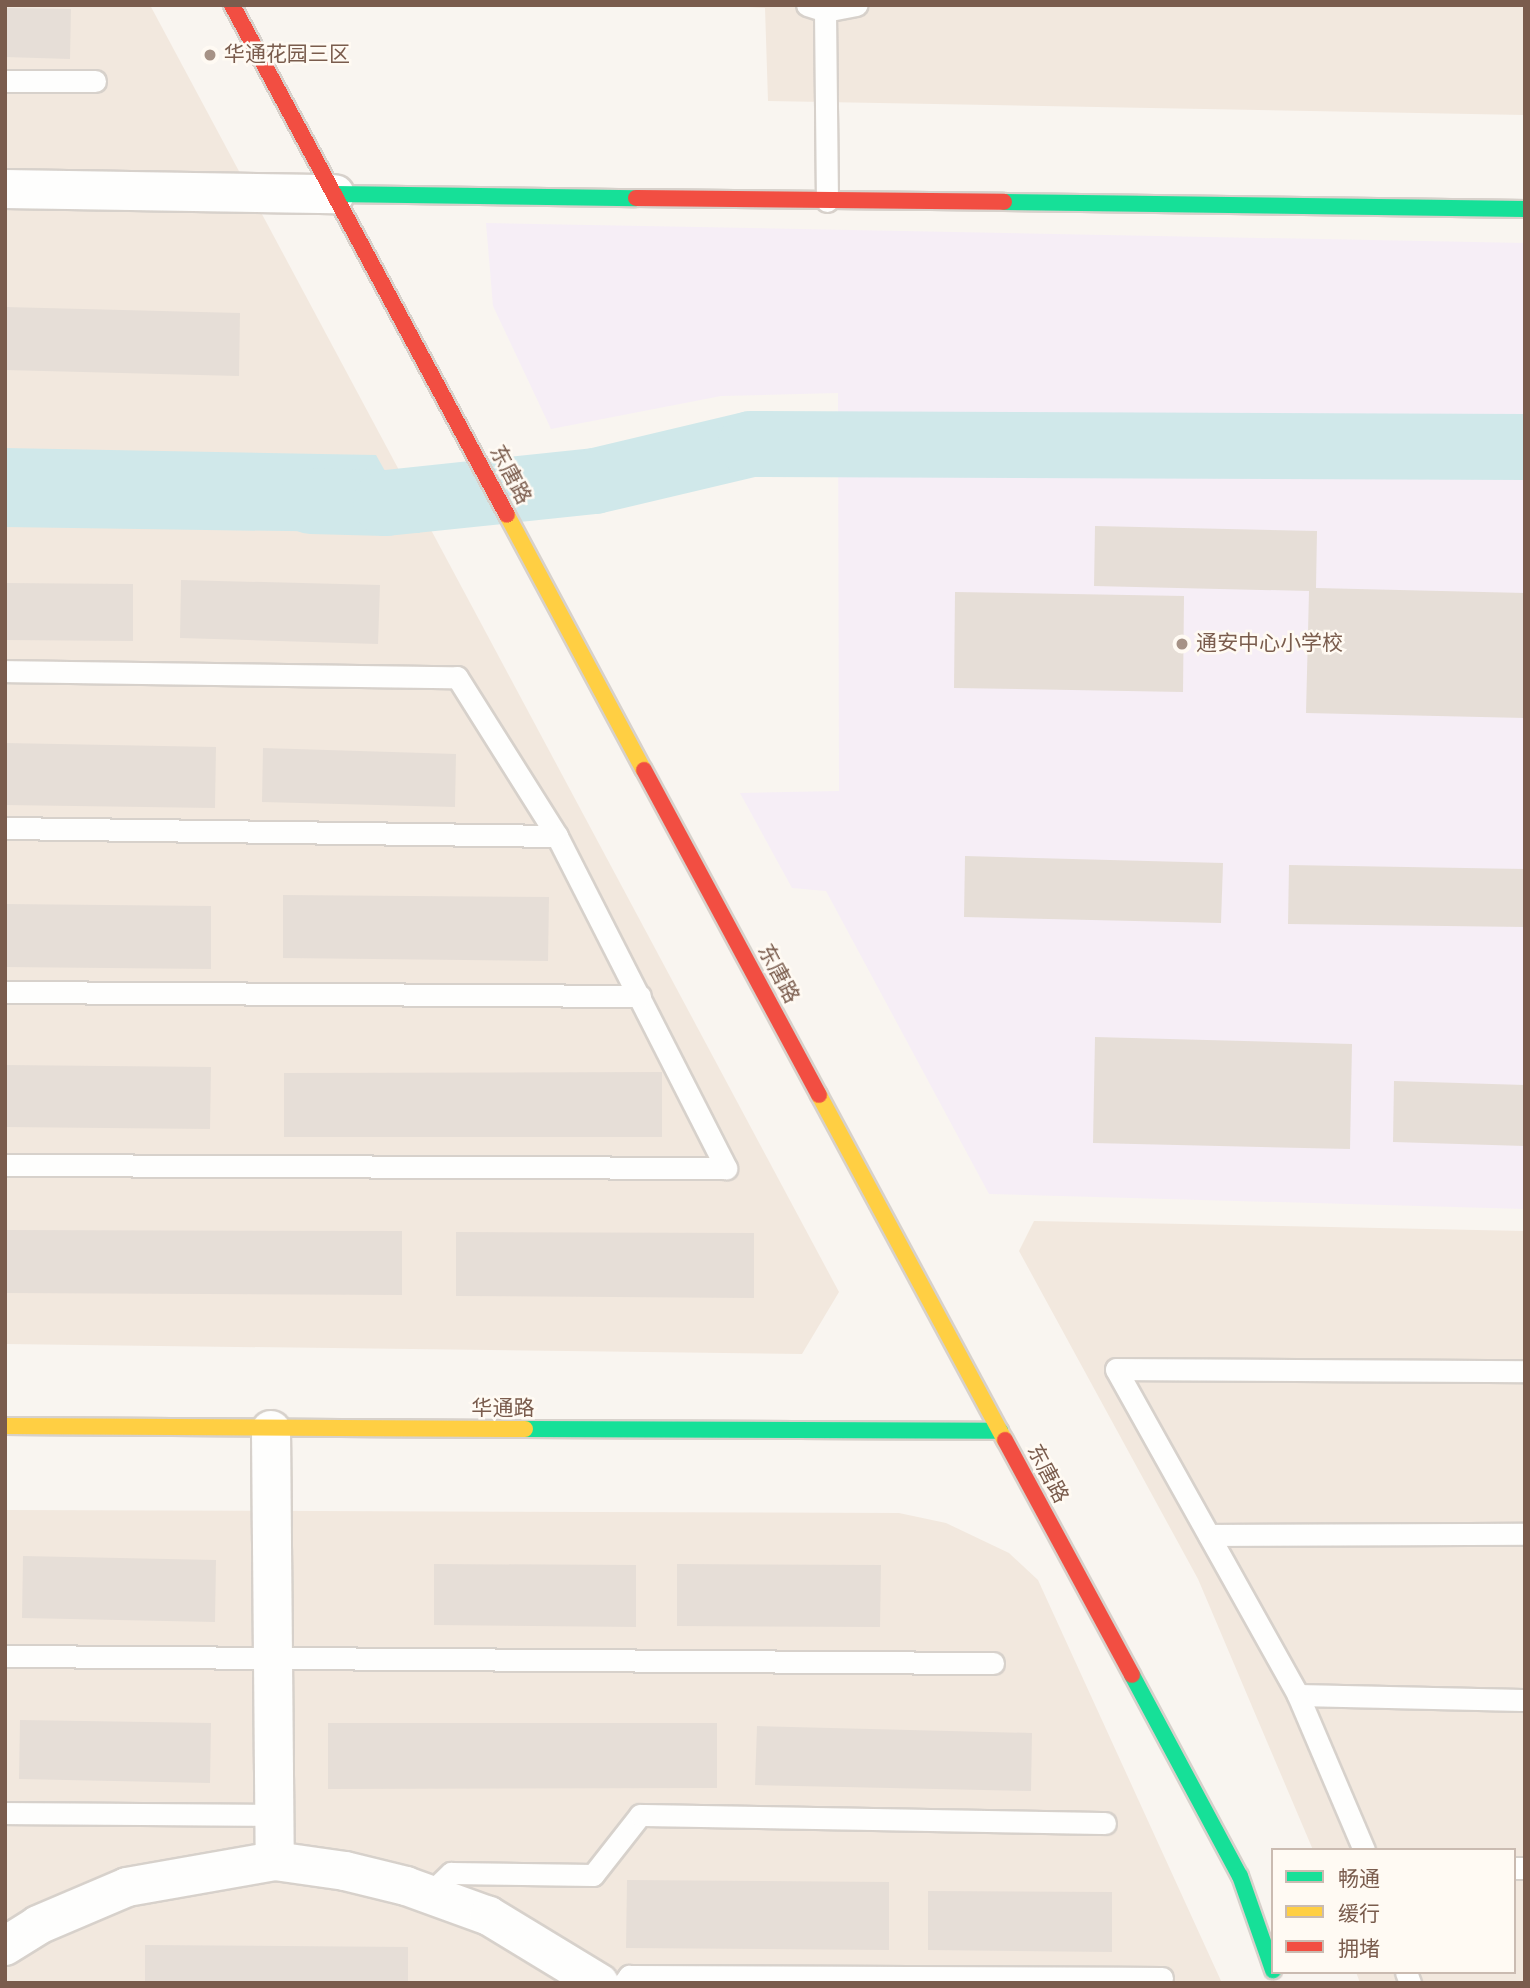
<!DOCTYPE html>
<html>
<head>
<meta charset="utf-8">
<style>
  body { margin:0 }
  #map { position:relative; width:1530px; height:1988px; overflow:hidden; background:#f9f5f0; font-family:"Varela Round","Noto Sans SC",sans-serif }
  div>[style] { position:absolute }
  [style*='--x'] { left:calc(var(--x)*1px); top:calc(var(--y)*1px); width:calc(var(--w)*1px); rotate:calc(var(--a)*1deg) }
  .residential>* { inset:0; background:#f2e8de }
  .education>* { inset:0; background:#f6eef6 }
  .water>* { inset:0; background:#d0e8ea }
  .river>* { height:66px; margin:-33px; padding:0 33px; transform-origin:33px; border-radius:33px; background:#d0e8ea }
  .building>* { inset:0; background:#e6ded7 }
  .roads { filter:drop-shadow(2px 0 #d7d1cb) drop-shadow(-2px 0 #d7d1cb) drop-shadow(0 2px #d7d1cb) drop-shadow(0 -2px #d7d1cb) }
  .lane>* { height:21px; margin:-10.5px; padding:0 10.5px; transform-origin:10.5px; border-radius:10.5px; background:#fefefd }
  .street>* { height:38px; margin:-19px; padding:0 19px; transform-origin:19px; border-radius:19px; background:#fefefd }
  .fast>* { height:16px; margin:-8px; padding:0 8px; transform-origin:8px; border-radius:8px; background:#16e098 }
  .slow>* { height:16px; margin:-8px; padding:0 8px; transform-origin:8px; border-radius:8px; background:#ffcf43 }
  .jam>* { height:16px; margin:-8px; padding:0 8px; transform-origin:8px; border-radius:8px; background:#f24e42 }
  .dots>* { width:19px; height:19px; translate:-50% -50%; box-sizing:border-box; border:4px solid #fffaf3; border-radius:50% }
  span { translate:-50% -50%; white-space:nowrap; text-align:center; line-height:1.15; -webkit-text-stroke:5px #fffaf3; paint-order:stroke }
  .poi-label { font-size:21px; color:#7a5c4d }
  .left { translate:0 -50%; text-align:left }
  .street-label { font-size:21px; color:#7a5c4d }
  .frame { position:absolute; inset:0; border:7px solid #7a5c4d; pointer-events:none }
  .legend { position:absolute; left:1271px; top:1848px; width:245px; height:126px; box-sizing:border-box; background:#fffaf3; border:2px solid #cabbb1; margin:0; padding:9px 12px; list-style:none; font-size:21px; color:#7a5c4d }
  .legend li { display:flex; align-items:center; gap:14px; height:35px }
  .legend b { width:35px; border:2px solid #cabbb1 }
</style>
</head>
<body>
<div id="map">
  <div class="residential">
    <i style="clip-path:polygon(5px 5px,150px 5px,839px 1292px,802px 1354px,5px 1344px)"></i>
    <i style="clip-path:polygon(716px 5px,1525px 5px,1525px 115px,768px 101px,765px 8px)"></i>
    <i style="clip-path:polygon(1034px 1221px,1525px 1231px,1525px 1983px,1360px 1983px,1356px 1972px,1514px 1972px,1514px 1850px,1313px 1850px,1198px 1579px,1019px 1251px)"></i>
    <i style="clip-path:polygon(5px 1510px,899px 1513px,946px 1523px,1009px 1553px,1038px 1580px,1222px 1983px,5px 1983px)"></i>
  </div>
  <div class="education">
    <i style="clip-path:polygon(486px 223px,1525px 243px,1525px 1209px,989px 1194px,826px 891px,792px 888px,740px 793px,839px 791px,838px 393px,721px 396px,551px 429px,493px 306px)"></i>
  </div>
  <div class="water">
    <i style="clip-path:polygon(5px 448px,376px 455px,420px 533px,5px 527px)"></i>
  </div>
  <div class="river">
    <i style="--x:311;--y:501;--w:75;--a:1.5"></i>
    <i style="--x:386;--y:503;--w:210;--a:-6"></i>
    <i style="--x:595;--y:481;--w:160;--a:-13.3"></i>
    <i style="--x:751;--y:444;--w:774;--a:0.22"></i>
  </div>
  <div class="building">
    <i style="clip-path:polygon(5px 8px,71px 9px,70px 59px,5px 57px)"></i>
    <i style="clip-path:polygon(5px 307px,240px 313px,239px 376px,5px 370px)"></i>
    <i style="clip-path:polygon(1095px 526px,1317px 531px,1316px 588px,1525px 593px,1525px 718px,1306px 713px,1309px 591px,1094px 586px)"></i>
    <i style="clip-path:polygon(181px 580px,380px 585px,378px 644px,180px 638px)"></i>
    <i style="clip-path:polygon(5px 583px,133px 584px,133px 641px,5px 640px)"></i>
    <i style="clip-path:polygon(955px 592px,1184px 596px,1183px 692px,954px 688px)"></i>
    <i style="clip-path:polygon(5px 743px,216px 747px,215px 808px,5px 805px)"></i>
    <i style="clip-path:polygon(263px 748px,456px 754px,455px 807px,262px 802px)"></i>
    <i style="clip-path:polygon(965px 856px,1223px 863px,1221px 923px,964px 917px)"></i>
    <i style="clip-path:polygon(1289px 865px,1525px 869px,1525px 927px,1288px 924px)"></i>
    <i style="clip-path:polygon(283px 895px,549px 897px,548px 961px,283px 958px)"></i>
    <i style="clip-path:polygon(5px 904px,211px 906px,211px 969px,5px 967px)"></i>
    <i style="clip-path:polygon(1095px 1037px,1352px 1044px,1350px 1149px,1093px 1143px)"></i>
    <i style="clip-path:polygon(5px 1065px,211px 1067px,210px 1129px,5px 1127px)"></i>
    <i style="clip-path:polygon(662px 1072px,662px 1137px,284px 1137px,284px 1073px)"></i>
    <i style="clip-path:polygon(1394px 1081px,1525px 1085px,1525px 1146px,1393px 1142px)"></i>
    <i style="clip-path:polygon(5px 1230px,402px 1231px,402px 1295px,5px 1293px)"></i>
    <i style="clip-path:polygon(456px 1232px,754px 1233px,754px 1298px,456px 1296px)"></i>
    <i style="clip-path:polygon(23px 1556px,216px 1560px,215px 1622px,22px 1618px)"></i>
    <i style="clip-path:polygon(434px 1564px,636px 1565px,636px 1627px,434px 1625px)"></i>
    <i style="clip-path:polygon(677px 1564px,881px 1565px,880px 1627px,677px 1626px)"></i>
    <i style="clip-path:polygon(20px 1720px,211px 1723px,210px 1783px,19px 1779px)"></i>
    <i style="clip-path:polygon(328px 1723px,717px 1723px,717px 1788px,328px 1789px)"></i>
    <i style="clip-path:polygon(757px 1726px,1032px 1733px,1031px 1791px,755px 1785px)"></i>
    <i style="clip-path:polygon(627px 1880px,889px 1882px,889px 1950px,626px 1948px)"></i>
    <i style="clip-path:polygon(928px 1891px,1112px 1892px,1112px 1952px,928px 1950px)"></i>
    <i style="clip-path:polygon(145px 1945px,408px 1947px,408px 1983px,145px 1983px)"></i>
  </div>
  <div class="roads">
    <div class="lane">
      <i style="--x:807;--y:5;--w:19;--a:18"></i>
      <i style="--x:825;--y:11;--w:32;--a:-11"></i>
      <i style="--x:825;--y:11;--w:190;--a:89.4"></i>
      <i style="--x:5;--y:81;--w:90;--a:0"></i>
      <i style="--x:5;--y:671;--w:452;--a:0.8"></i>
      <i style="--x:457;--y:677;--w:188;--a:57.8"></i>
      <i style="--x:557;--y:836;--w:373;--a:63"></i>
      <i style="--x:726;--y:1168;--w:721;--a:-179.76"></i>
      <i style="--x:5;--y:828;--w:552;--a:0.83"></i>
      <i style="--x:5;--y:992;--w:635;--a:0.36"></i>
      <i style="--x:1209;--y:1535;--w:316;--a:-0.2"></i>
      <i style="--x:5;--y:1656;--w:988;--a:0.41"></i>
      <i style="--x:1298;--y:1695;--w:227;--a:1.3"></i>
      <i style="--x:5;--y:1813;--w:269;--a:0.4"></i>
      <i style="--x:1364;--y:1850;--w:168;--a:-113.1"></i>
      <i style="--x:1298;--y:1695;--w:373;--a:-119.2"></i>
      <i style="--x:1116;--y:1369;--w:409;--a:0.3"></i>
      <i style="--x:1514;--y:1868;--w:11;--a:0"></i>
      <i style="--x:428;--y:1895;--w:32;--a:-44"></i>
      <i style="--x:451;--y:1873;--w:142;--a:0.8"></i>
      <i style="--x:593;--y:1875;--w:76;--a:-51.9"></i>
      <i style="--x:640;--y:1815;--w:465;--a:1"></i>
      <i style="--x:1406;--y:1972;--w:12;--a:70"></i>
      <i style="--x:624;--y:1983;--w:9;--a:-54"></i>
      <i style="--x:629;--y:1976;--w:533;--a:0.21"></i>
    </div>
    <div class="street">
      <i style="--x:5;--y:189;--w:330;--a:0.9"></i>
      <i style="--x:271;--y:1430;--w:431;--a:89.5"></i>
      <i style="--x:5;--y:1946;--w:39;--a:-32"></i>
      <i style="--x:38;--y:1925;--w:97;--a:-23.1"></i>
      <i style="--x:127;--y:1887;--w:150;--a:-10"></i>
      <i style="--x:275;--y:1861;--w:71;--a:8.1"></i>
      <i style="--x:345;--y:1871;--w:63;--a:13.8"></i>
      <i style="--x:406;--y:1886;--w:88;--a:19.9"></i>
      <i style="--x:489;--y:1916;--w:129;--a:31.3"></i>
    </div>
    <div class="fast">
      <i style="--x:335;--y:194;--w:301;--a:0.8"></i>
      <i style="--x:1004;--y:202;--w:521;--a:0.77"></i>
      <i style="--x:525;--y:1429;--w:475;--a:0.2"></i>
      <i style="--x:1132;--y:1675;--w:228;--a:61.8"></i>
      <i style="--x:1240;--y:1876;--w:100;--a:70.7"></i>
    </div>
    <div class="slow">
      <i style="--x:507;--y:515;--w:289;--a:61.8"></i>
      <i style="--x:819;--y:1095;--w:392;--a:61.7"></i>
      <i style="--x:5;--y:1426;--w:520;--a:0.33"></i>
    </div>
    <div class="jam">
      <i style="--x:232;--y:5;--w:579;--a:61.67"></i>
      <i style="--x:636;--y:198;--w:368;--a:0.6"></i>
      <i style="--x:644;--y:770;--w:369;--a:61.7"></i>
      <i style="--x:1005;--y:1440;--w:267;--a:61.6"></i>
    </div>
  </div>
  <div class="dots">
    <i style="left:210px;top:55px;background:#a69286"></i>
    <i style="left:1182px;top:644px;background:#a69286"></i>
  </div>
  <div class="poi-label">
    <span class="left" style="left:224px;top:55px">华通花园三区</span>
    <span class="left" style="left:1196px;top:644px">通安中心小学校</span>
  </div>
  <div class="street-label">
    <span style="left:510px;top:475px;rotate:62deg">东唐路</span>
    <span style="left:778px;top:974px;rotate:62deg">东唐路</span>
    <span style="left:503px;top:1409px">华通路</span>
    <span style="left:1047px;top:1474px;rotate:62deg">东唐路</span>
  </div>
  <div class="frame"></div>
  <ul class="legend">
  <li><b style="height:9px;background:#16e098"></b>畅通</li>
  <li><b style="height:9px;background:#ffcf43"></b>缓行</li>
  <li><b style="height:9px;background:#f24e42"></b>拥堵</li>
  </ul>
</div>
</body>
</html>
